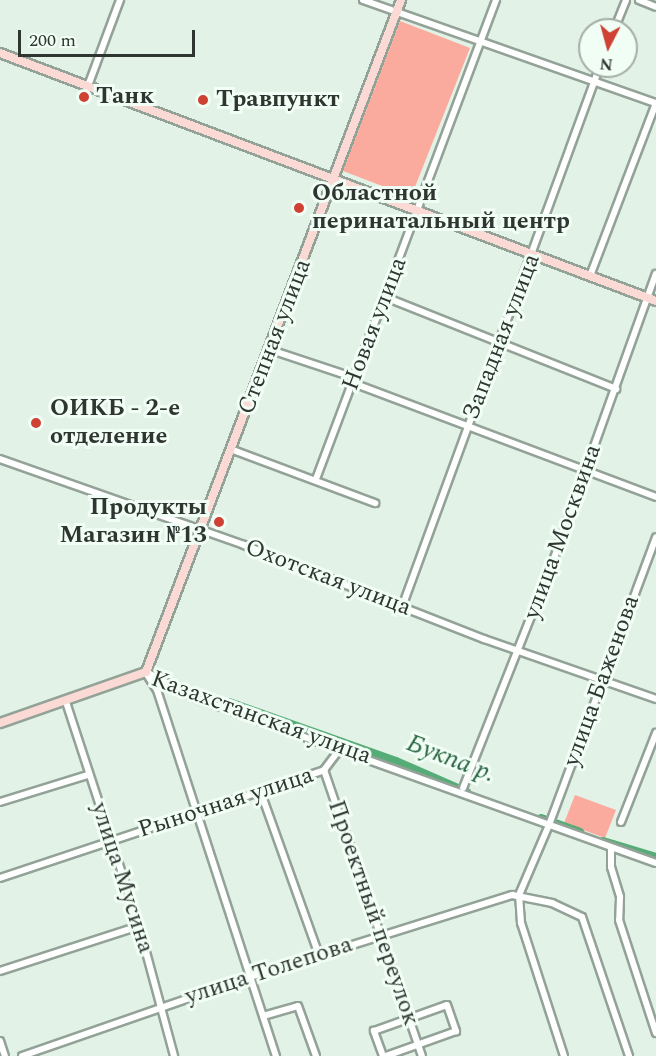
<!DOCTYPE html>
<html>
<head>
<meta charset="utf-8">
<style>
  body { margin:0 }
  #map { position:relative; width:656px; height:1056px; overflow:hidden; background:#e2f2e6; font-family:Spectral,serif }
  div>[style] { position:absolute }
  [style*='--x'] { left:calc(var(--x)*1px); top:calc(var(--y)*1px); width:calc(var(--w)*1px); rotate:calc(var(--a)*1deg) }
  .green>* { inset:0; background:#fbab9e }
  .river>* { height:10px; margin:-5px; padding:0 5px; transform-origin:5px; border-radius:5px; background:#56ac76 }
  .roads { filter:drop-shadow(2px 0 #93a297) drop-shadow(-2px 0 #93a297) drop-shadow(0 2px #93a297) drop-shadow(0 -2px #93a297) }
  .minor>* { height:6px; margin:-3px; padding:0 3px; transform-origin:3px; border-radius:3px; background:#fff }
  .major>* { height:8px; margin:-4px; padding:0 4px; transform-origin:4px; border-radius:4px; background:#fbdad5 }
  .dots>* { width:16px; height:16px; translate:-50% -50%; box-sizing:border-box; border:3px solid #f1fef5; border-radius:50% }
  span { translate:-50% -50%; white-space:nowrap; text-align:center; line-height:1.15; -webkit-text-stroke:6px #f1fef5; paint-order:stroke }
  .poi-label { font-size:24px; color:#2f3531; font-weight:700 }
  .left { translate:0 -50%; text-align:left }
  .right { translate:-100% -50%; text-align:right }
  .street-label { font-size:24px; color:#2f3531 }
  .water-label { font-size:26px; color:#27643f; font-style:italic }
  .north { position:absolute; left:578px; top:18px; width:60px; height:60px; box-sizing:border-box; background:#f1fef5; border:2px solid #a3aea7; border-radius:50%; rotate:186deg; font-size:16px; font-weight:700; line-height:24px; text-align:center; color:#2f3531 }
  .north::after { content:''; display:block; margin:auto; width:21px; height:27px; background:#ce4133; clip-path:polygon(50% 0,100% 100%,50% 72%,0 100%) }
  .scale { position:absolute; left:18px; top:30px; width:177px; height:27px; box-sizing:border-box; border:3px solid #2f3531; border-top:0; padding-left:8px; font-size:18px; line-height:21px; white-space:nowrap; color:#2f3531; -webkit-text-stroke:4px #f1fef5; paint-order:stroke }
</style>
</head>
<body>
<div id="map">
  <div class="green">
    <i style="clip-path:polygon(400px 21px,470px 48px,411px 197px,343px 171px)"></i>
    <i style="clip-path:polygon(575px 795px,616px 810px,605px 838px,564px 823px)"></i>
  </div>
  <div class="river">
    <i style="--x:229;--y:703;--w:177;--a:19.5"></i>
    <i style="--x:396;--y:762;--w:77;--a:23.6"></i>
    <i style="--x:541;--y:819;--w:41;--a:19.7"></i>
    <i style="--x:603;--y:842;--w:55;--a:16.8"></i>
  </div>
  <div class="roads">
    <div class="minor">
      <i style="--x:363;--y:0;--w:311;--a:19.4"></i>
      <i style="--x:639;--y:0;--w:18;--a:22"></i>
      <i style="--x:614;--y:30;--w:32;--a:-68"></i>
      <i style="--x:88;--y:86;--w:92;--a:-69.6"></i>
      <i style="--x:590;--y:276;--w:185;--a:-69.1"></i>
      <i style="--x:385;--y:297;--w:249;--a:21.7"></i>
      <i style="--x:271;--y:350;--w:89;--a:18.4"></i>
      <i style="--x:353;--y:383;--w:324;--a:20.6"></i>
      <i style="--x:233;--y:450;--w:152;--a:20.5"></i>
      <i style="--x:0;--y:459;--w:259;--a:19.4"></i>
      <i style="--x:244;--y:545;--w:258;--a:21.4"></i>
      <i style="--x:484;--y:639;--w:182;--a:19.2"></i>
      <i style="--x:316;--y:479;--w:512;--a:-69.4"></i>
      <i style="--x:402;--y:607;--w:576;--a:-69.9"></i>
      <i style="--x:146;--y:672;--w:59;--a:27.4"></i>
      <i style="--x:198;--y:699;--w:486;--a:19.7"></i>
      <i style="--x:146;--y:673;--w:20;--a:57"></i>
      <i style="--x:157;--y:690;--w:385;--a:72"></i>
      <i style="--x:66;--y:702;--w:236;--a:71.9"></i>
      <i style="--x:139;--y:926;--w:135;--a:74.9"></i>
      <i style="--x:324;--y:770;--w:302;--a:71.1"></i>
      <i style="--x:463;--y:788;--w:244;--a:-68.4"></i>
      <i style="--x:553;--y:561;--w:305;--a:-70.3"></i>
      <i style="--x:261;--y:793;--w:172;--a:70.3"></i>
      <i style="--x:0;--y:802;--w:92;--a:-17.1"></i>
      <i style="--x:621;--y:822;--w:96;--a:-68.5"></i>
      <i style="--x:611;--y:849;--w:18;--a:90"></i>
      <i style="--x:611;--y:867;--w:31;--a:73"></i>
      <i style="--x:620;--y:897;--w:23;--a:92"></i>
      <i style="--x:619;--y:920;--w:119;--a:71.9"></i>
      <i style="--x:0;--y:878;--w:342;--a:-18.4"></i>
      <i style="--x:324;--y:770;--w:26;--a:-53"></i>
      <i style="--x:0;--y:971;--w:146;--a:-17.9"></i>
      <i style="--x:263;--y:1016;--w:36;--a:-16"></i>
      <i style="--x:298;--y:1006;--w:53;--a:70.2"></i>
      <i style="--x:0;--y:1041;--w:16;--a:72"></i>
      <i style="--x:22;--y:1056;--w:241;--a:-19.1"></i>
      <i style="--x:250;--y:977;--w:275;--a:-17.4"></i>
      <i style="--x:512;--y:895;--w:41;--a:11.3"></i>
      <i style="--x:552;--y:903;--w:33;--a:25"></i>
      <i style="--x:582;--y:917;--w:147;--a:71.3"></i>
      <i style="--x:383;--y:1056;--w:27;--a:-110"></i>
      <i style="--x:374;--y:1031;--w:77;--a:-19.6"></i>
      <i style="--x:447;--y:1005;--w:28;--a:71"></i>
      <i style="--x:456;--y:1031;--w:74;--a:160.3"></i>
      <i style="--x:564;--y:1056;--w:140;--a:-107.9"></i>
      <i style="--x:521;--y:923;--w:28;--a:-94"></i>
      <i style="--x:519;--y:895;--w:76;--a:-66.8"></i>
      <i style="--x:549;--y:825;--w:307;--a:-69.6"></i>
    </div>
    <div class="major">
      <i style="--x:0;--y:53;--w:701;--a:20.71"></i>
      <i style="--x:0;--y:723;--w:155;--a:-19.3"></i>
      <i style="--x:146;--y:672;--w:719;--a:-69.22"></i>
    </div>
  </div>
  <div class="dots">
    <i style="left:84px;top:97px;background:#ce4133"></i>
    <i style="left:203px;top:100px;background:#ce4133"></i>
    <i style="left:299px;top:208px;background:#ce4133"></i>
    <i style="left:36px;top:423px;background:#ce4133"></i>
    <i style="left:219px;top:522px;background:#ce4133"></i>
  </div>
  <div class="poi-label">
    <span class="left" style="left:96px;top:97px">Танк</span>
    <span class="left" style="left:216px;top:100px">Травпункт</span>
    <span class="left" style="left:312px;top:208px">Областной<br>перинатальный центр</span>
    <span class="left" style="left:50px;top:423px">ОИКБ - 2-е<br>отделение</span>
    <span class="right" style="left:207px;top:522px">Продукты<br>Магазин №13</span>
  </div>
  <div class="street-label">
    <span style="left:375px;top:324px;rotate:-69deg">Новая улица</span>
    <span style="left:275px;top:337px;rotate:-69deg">Степная улица</span>
    <span style="left:502px;top:337px;rotate:-69deg">Западная улица</span>
    <span style="left:563px;top:532px;rotate:-70deg">улица Москвина</span>
    <span style="left:328px;top:578px;rotate:21deg">Охотская улица</span>
    <span style="left:602px;top:681px;rotate:-70deg">улица Баженова</span>
    <span style="left:261px;top:718px;rotate:20deg">Казахстанская улица</span>
    <span style="left:226px;top:803px;rotate:-18deg">Рыночная улица</span>
    <span style="left:122px;top:878px;rotate:72deg">улица Мусина</span>
    <span style="left:373px;top:913px;rotate:71deg">Проектный переулок</span>
    <span style="left:269px;top:971px;rotate:-18deg">улица Толепова</span>
  </div>
  <div class="water-label">
    <span style="left:451px;top:759px;rotate:21deg">Букпа р.</span>
  </div>
  <div class="north">N</div>
  <div class="scale">200 m</div>
</div>
</body>
</html>
